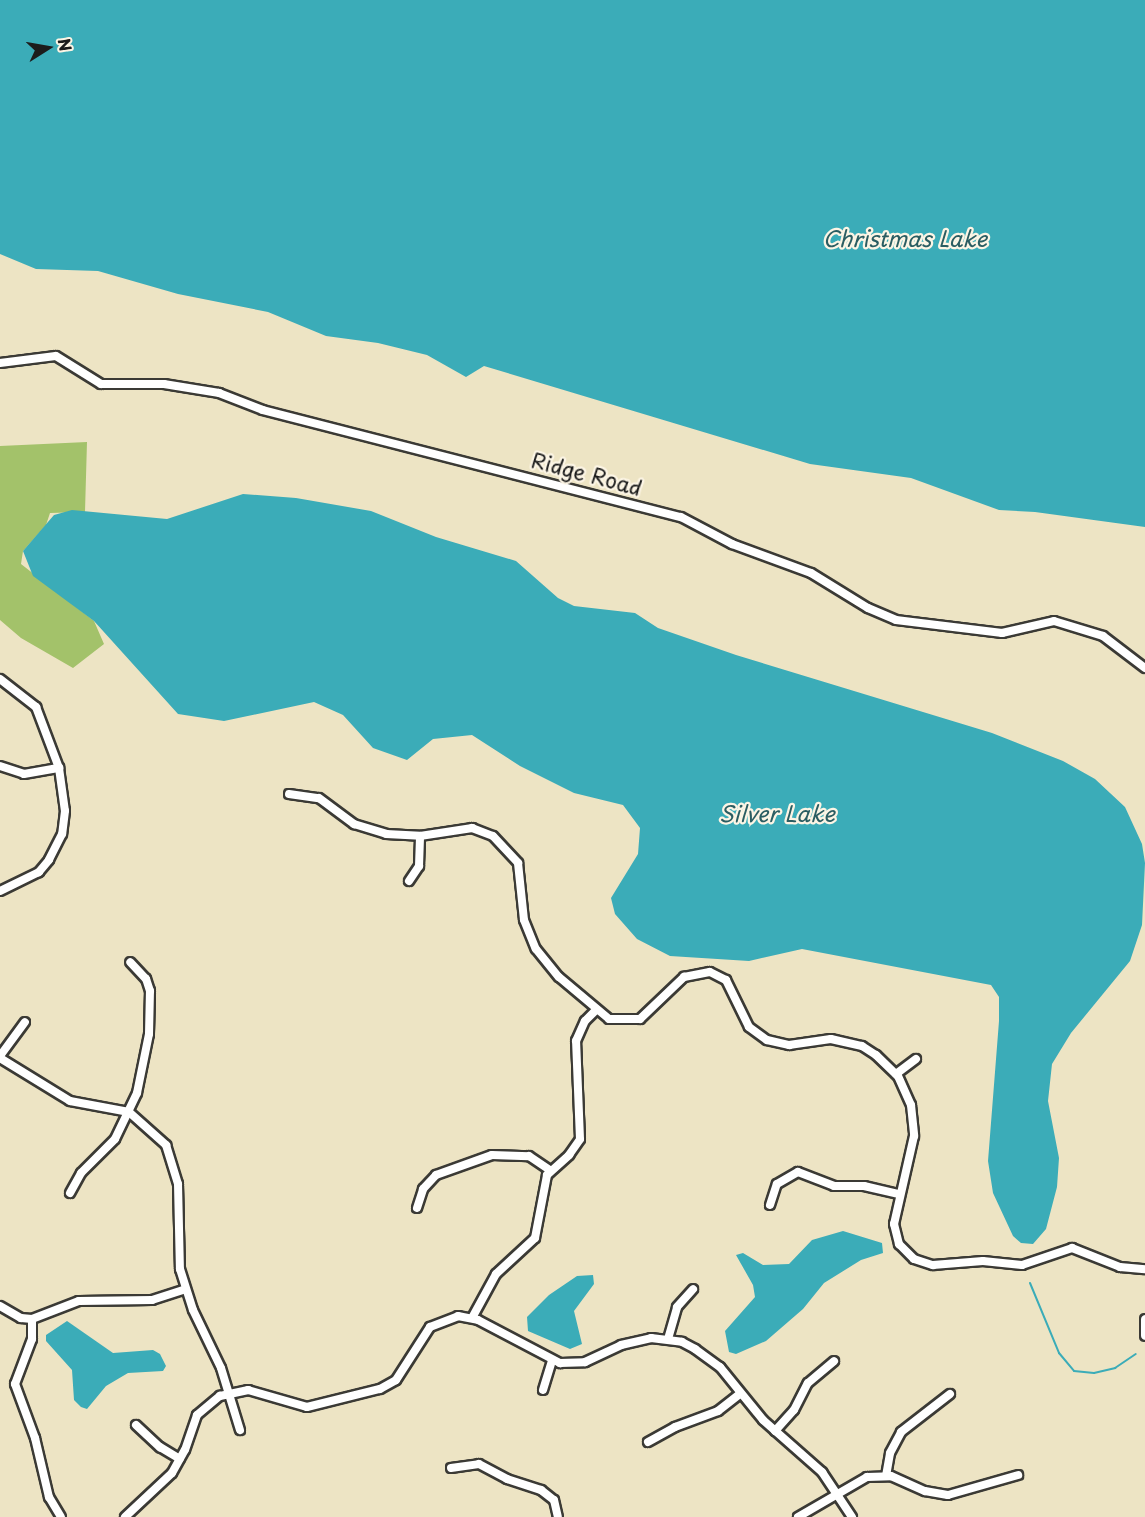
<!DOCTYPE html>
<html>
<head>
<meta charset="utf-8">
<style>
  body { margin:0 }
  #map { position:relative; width:1145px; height:1517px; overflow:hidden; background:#ede4c4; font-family:"Playpen Sans",sans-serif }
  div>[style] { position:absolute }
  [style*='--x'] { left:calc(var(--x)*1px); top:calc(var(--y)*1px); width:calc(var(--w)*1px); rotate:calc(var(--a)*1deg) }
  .green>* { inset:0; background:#a3c26a }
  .water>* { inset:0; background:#3bacb8 }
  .stream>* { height:2px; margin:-1px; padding:0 1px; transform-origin:1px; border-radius:1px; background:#3bacb8 }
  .roads { filter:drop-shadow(2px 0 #3b3a35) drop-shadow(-2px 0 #3b3a35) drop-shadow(0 2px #3b3a35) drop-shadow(0 -2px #3b3a35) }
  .minor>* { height:8px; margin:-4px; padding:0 4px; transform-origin:4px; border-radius:4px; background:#fff }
  .tertiary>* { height:9px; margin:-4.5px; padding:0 4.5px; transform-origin:4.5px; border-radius:4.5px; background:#fff }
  span { translate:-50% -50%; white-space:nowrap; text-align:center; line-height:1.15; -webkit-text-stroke:4.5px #fcf5e5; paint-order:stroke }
  .street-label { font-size:21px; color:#1c1c1c }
  .water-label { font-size:22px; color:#2a5d62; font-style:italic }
  .north { position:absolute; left:18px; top:18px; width:60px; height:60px; -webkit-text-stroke:4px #fcf5e5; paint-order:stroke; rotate:79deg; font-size:16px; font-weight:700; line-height:24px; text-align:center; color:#1c1c1c }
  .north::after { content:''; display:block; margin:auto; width:21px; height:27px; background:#1c1c1c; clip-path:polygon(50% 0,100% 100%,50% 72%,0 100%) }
</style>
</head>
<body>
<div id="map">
  <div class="green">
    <i style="clip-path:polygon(87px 442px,85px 512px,50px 513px,46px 525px,23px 551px,21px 564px,94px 621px,104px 644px,73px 668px,21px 638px,0 620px,0 446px)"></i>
  </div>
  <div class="water">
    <i style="clip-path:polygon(0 0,1145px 0,1145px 527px,1035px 512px,999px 510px,911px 478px,810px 464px,484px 366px,466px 377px,427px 355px,378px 343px,326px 336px,268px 312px,178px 294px,98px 271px,36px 269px,0 254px)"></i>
    <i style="clip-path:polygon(243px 494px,296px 498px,371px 511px,436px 537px,516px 561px,558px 598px,574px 606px,635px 613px,658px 628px,736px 655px,992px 733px,1063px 761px,1095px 779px,1125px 807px,1142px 844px,1145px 863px,1142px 925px,1130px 961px,1071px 1033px,1052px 1064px,1048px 1101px,1059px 1158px,1057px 1187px,1046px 1229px,1033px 1244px,1021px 1243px,1013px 1236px,993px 1193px,988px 1161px,999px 1021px,999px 997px,991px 985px,802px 949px,749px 961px,670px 956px,637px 939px,615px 914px,611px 898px,638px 854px,640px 828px,623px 805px,574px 793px,520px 766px,472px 735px,433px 739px,407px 760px,373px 748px,343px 715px,314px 702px,224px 721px,178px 714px,94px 621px,33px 576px,23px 551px,54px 515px,72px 510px,167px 519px)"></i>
    <i style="clip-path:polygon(843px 1231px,882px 1243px,883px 1253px,861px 1260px,824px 1283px,803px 1309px,766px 1341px,736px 1354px,729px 1352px,725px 1331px,755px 1297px,753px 1285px,736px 1255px,743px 1253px,763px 1265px,789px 1264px,812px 1240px)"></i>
    <i style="clip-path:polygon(593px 1275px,594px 1284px,574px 1311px,582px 1344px,570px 1349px,528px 1331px,527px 1317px,549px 1295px,577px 1276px)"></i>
    <i style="clip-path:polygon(67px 1321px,113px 1353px,153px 1350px,160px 1354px,166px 1366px,163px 1371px,128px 1373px,106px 1386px,87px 1409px,81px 1407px,74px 1400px,72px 1370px,46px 1341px,46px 1335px)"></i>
  </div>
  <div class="stream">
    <i style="--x:1030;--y:1283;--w:76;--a:67.5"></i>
    <i style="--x:1059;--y:1353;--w:23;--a:50"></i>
    <i style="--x:1074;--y:1371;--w:20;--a:6"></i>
    <i style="--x:1094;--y:1373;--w:22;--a:-13"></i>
    <i style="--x:1115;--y:1368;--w:25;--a:-34"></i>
  </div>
  <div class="roads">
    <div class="minor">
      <i style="--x:0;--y:363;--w:56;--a:-7.1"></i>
      <i style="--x:56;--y:356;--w:53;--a:31.9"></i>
      <i style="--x:101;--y:384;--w:63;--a:0"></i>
      <i style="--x:164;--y:384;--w:56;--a:9.3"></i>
      <i style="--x:219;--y:393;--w:47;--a:21.1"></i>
      <i style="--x:263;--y:410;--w:431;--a:14.4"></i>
      <i style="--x:681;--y:517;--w:58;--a:27.9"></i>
      <i style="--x:732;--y:544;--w:84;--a:20.2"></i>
      <i style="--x:811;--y:573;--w:67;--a:31.6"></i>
      <i style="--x:868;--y:608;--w:30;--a:23"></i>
      <i style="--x:896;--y:620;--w:107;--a:7"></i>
      <i style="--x:1002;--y:633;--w:53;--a:-13"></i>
      <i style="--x:1054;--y:621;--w:51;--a:17"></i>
      <i style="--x:1103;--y:636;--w:53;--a:37.3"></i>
      <i style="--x:0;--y:679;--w:46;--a:37.9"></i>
      <i style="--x:36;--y:707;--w:65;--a:69.3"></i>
      <i style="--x:59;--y:768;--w:43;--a:82.1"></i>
      <i style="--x:65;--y:811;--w:23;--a:97"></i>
      <i style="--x:62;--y:834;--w:29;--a:117"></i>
      <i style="--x:49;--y:860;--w:16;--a:130"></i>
      <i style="--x:39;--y:872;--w:43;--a:154"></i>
      <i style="--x:0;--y:766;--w:25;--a:18"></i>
      <i style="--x:24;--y:774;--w:36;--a:-10"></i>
      <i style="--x:289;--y:794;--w:30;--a:8"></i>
      <i style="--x:319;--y:798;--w:44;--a:36.6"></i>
      <i style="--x:354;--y:824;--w:34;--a:17"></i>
      <i style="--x:386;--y:834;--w:34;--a:3"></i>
      <i style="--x:420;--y:836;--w:53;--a:-8.7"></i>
      <i style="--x:472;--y:828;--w:22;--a:21"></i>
      <i style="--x:493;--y:836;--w:37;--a:47"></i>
      <i style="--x:518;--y:863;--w:57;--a:84"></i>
      <i style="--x:524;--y:920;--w:31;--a:68"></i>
      <i style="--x:536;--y:949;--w:36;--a:51"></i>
      <i style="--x:559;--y:977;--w:65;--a:40"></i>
      <i style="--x:609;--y:1019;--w:31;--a:0"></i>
      <i style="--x:640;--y:1019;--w:61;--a:-43.7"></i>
      <i style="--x:684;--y:977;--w:26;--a:-11"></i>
      <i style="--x:710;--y:972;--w:18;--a:27"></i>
      <i style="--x:726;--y:980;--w:52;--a:63.9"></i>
      <i style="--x:749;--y:1027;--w:22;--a:36"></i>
      <i style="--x:767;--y:1040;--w:23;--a:13"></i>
      <i style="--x:789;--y:1045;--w:42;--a:-8.1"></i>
      <i style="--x:831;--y:1039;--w:32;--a:13"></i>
      <i style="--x:862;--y:1046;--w:17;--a:33"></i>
      <i style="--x:876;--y:1055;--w:30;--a:44"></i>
      <i style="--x:898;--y:1076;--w:32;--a:66"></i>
      <i style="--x:911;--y:1105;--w:31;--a:84"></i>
      <i style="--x:914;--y:1136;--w:90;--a:102.8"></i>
      <i style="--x:894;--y:1224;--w:21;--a:76"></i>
      <i style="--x:899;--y:1244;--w:21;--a:45"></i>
      <i style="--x:914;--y:1259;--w:20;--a:18"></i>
      <i style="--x:933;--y:1265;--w:50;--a:-4.6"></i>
      <i style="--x:983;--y:1261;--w:39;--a:6"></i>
      <i style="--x:1022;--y:1265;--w:53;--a:-18.8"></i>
      <i style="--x:1072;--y:1248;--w:52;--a:21.6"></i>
      <i style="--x:1120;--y:1267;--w:25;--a:5"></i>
      <i style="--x:409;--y:881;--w:18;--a:-56"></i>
      <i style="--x:419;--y:866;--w:30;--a:-88"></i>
      <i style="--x:0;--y:1056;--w:42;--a:-53.7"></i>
      <i style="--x:0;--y:1058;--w:82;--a:31.6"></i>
      <i style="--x:70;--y:1101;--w:60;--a:10.6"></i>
      <i style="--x:129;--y:1112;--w:50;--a:41.7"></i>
      <i style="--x:166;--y:1145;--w:41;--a:72.9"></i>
      <i style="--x:178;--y:1184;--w:85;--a:88.7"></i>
      <i style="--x:180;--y:1269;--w:43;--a:72.4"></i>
      <i style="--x:193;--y:1310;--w:64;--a:64.2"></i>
      <i style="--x:221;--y:1368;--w:65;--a:73"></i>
      <i style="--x:896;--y:1074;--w:25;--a:-37"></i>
      <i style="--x:70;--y:1193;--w:23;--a:-61"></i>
      <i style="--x:81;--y:1173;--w:48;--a:-45"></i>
      <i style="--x:115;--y:1139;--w:51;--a:-64.4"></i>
      <i style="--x:137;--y:1093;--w:60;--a:-78.5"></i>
      <i style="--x:149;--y:1034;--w:43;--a:-88.7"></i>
      <i style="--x:150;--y:991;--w:13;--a:-108"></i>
      <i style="--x:146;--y:979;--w:23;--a:-133"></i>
      <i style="--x:770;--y:1205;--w:22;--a:-72"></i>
      <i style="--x:777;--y:1184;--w:24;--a:-30"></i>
      <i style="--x:798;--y:1172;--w:39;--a:21"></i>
      <i style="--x:834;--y:1186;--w:30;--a:0"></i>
      <i style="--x:864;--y:1186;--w:37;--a:13"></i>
      <i style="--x:417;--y:1208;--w:20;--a:-72"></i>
      <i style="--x:423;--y:1189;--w:19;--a:-47"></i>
      <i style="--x:436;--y:1175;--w:59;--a:-19.7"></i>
      <i style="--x:492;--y:1155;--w:37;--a:2"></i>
      <i style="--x:529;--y:1156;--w:25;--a:34"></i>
      <i style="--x:0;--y:1306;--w:24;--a:30"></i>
      <i style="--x:21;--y:1318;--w:11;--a:5"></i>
      <i style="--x:32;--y:1319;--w:50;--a:-21"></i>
      <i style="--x:79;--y:1301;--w:73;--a:-0.8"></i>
      <i style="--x:152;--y:1300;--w:35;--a:-18"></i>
      <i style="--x:472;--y:1318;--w:50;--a:-61.4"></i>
      <i style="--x:496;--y:1274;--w:53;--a:-42.7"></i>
      <i style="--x:535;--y:1238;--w:64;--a:-79.2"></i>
      <i style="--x:547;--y:1175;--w:30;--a:-42"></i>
      <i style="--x:569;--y:1155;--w:19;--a:-55"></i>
      <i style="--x:580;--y:1139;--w:98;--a:-92.3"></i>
      <i style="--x:576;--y:1041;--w:22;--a:-66"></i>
      <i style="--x:585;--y:1021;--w:14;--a:-45"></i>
      <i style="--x:32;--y:1319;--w:20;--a:90"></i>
      <i style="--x:32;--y:1339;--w:48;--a:110.7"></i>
      <i style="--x:15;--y:1384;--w:58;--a:69.7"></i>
      <i style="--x:35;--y:1438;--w:61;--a:76.7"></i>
      <i style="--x:49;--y:1497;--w:23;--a:59"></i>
      <i style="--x:668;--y:1339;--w:33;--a:-74"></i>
      <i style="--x:677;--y:1307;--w:24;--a:-48"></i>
      <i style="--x:543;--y:1390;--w:30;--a:-73"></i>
      <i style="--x:136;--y:1425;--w:33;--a:43"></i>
      <i style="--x:160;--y:1447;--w:23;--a:31"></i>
      <i style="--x:775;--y:1431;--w:28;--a:-48"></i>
      <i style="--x:794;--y:1410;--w:30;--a:-63"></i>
      <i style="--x:808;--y:1383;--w:34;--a:-40"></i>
      <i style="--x:648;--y:1442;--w:31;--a:-29"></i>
      <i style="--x:675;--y:1427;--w:46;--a:-20.4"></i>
      <i style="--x:718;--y:1411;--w:28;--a:-38"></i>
      <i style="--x:451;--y:1468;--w:28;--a:-8"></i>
      <i style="--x:479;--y:1464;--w:32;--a:28"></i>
      <i style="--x:507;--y:1479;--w:36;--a:18"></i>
      <i style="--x:541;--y:1490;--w:16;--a:38"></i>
      <i style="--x:554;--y:1500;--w:17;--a:77"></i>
      <i style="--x:886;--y:1476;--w:23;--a:-80"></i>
      <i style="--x:890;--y:1453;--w:24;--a:-62"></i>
      <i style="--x:901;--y:1432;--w:62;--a:-37.8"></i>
      <i style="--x:125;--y:1517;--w:64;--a:-43.1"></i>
      <i style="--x:172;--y:1473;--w:26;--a:-61"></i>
      <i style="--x:185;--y:1450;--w:37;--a:-71"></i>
      <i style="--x:197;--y:1415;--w:30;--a:-40"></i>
      <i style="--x:220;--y:1396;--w:29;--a:-12"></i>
      <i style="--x:248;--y:1390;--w:61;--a:16.1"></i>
      <i style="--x:307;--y:1407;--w:75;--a:-13.9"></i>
      <i style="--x:380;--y:1389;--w:18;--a:-29"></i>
      <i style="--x:396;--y:1380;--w:63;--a:-57.3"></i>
      <i style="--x:430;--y:1327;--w:30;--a:-21"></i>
      <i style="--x:458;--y:1316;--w:20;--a:11"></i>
      <i style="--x:478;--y:1320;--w:93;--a:27.7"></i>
      <i style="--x:560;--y:1363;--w:25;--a:-2"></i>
      <i style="--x:585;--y:1362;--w:40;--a:-25"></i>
      <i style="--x:621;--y:1345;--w:31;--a:-13"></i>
      <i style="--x:651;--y:1338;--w:31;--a:7"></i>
      <i style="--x:682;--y:1342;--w:15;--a:28"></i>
      <i style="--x:695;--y:1349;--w:31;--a:36"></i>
      <i style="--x:720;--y:1367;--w:68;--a:50.9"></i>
      <i style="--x:763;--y:1420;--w:79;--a:41.4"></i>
      <i style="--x:822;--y:1472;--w:54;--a:56.3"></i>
      <i style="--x:798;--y:1517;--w:80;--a:-30.1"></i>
      <i style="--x:867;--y:1477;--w:24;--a:-2"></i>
      <i style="--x:891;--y:1476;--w:37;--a:24"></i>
      <i style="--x:925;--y:1491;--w:23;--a:10"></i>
      <i style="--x:948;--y:1495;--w:73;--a:-15.9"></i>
    </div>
    <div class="tertiary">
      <i style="--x:1145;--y:1319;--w:16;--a:90"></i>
    </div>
  </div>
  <div class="street-label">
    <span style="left:587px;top:473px;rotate:15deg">Ridge Road</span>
  </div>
  <div class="water-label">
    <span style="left:905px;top:238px">Christmas Lake</span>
    <span style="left:777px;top:813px">Silver Lake</span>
  </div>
  <div class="north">N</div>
</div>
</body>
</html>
